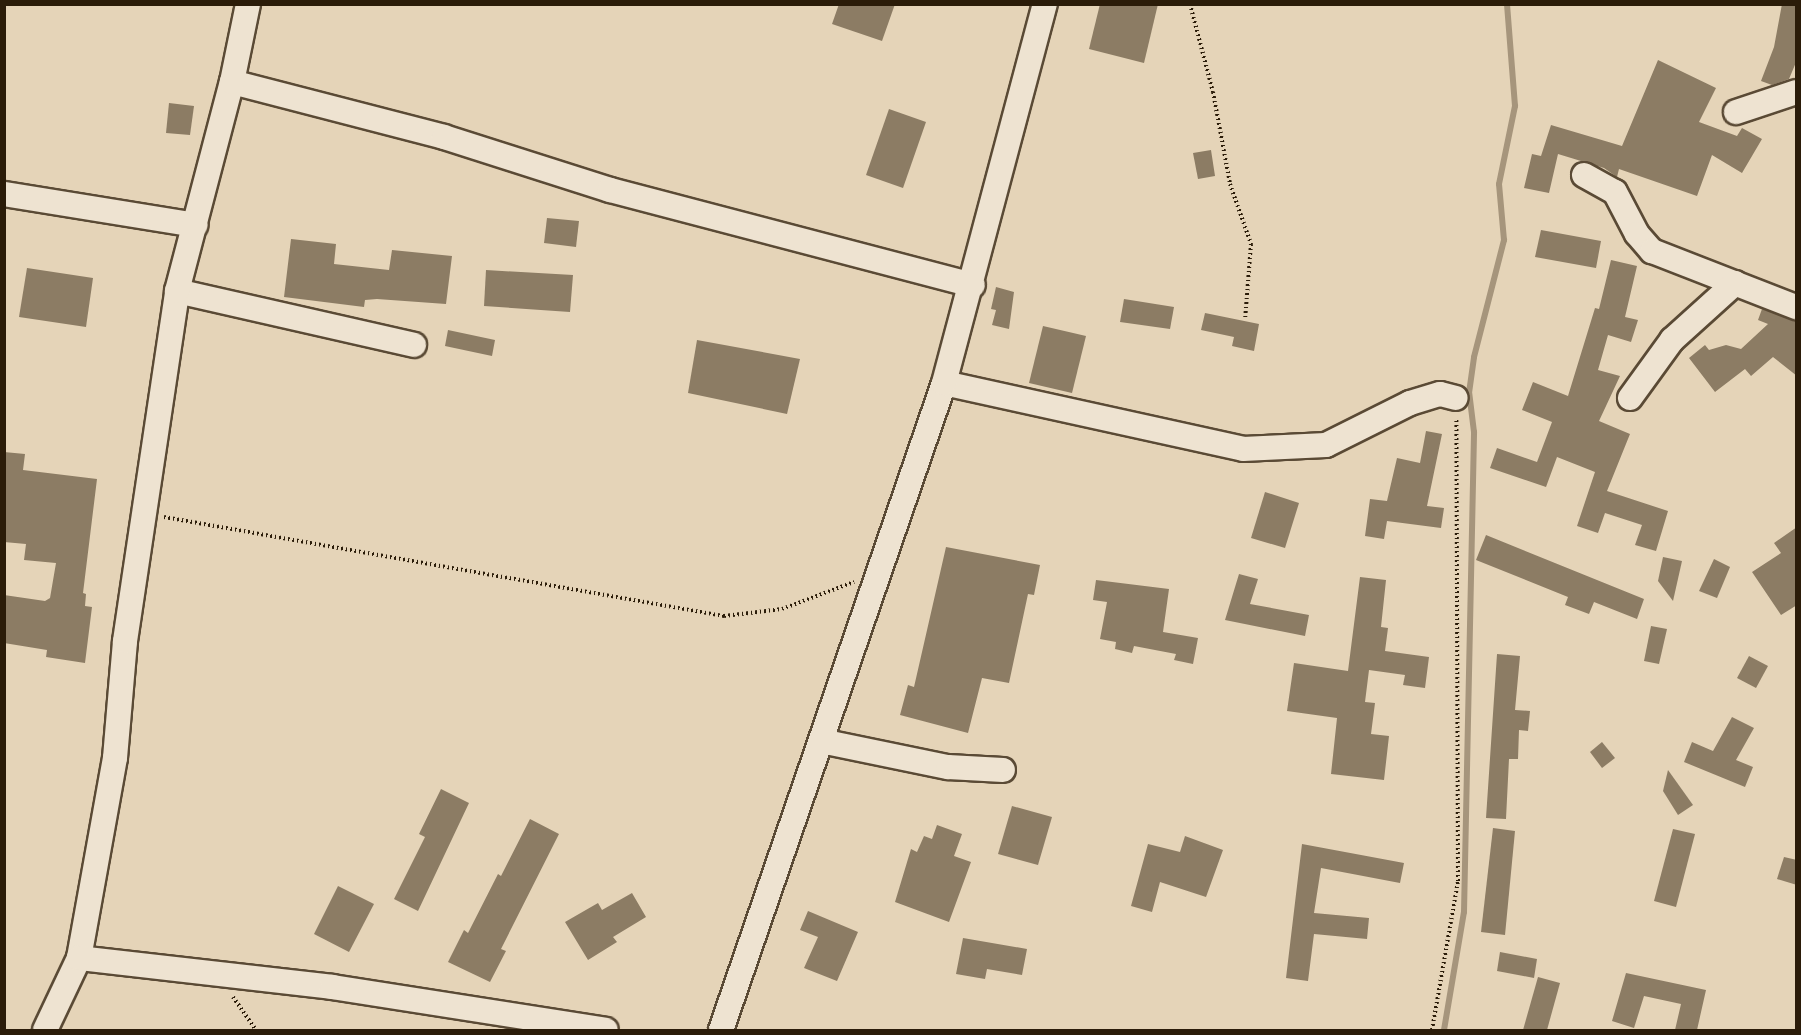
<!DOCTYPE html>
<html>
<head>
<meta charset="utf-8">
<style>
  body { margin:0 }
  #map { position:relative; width:1801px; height:1035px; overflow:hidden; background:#e5d4b8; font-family:"IM FELL French Canon",serif }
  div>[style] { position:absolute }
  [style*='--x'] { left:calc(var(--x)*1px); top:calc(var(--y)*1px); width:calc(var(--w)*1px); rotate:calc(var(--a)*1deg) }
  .stream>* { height:6px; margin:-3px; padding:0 3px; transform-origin:3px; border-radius:3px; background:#a6957c }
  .building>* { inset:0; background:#8c7c64 }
  .path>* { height:4px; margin-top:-2px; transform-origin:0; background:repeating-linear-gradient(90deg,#2b1c09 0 1.5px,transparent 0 4.5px) }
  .roads { filter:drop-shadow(2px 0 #5a4a35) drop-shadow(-2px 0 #5a4a35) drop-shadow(0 2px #5a4a35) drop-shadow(0 -2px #5a4a35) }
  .street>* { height:24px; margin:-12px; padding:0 12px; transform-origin:12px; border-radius:12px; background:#eee3d1 }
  span { translate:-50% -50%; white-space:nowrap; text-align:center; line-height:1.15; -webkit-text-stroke:4.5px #eee3d1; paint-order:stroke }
  .frame { position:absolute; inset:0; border:6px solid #2b1c09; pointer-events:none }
</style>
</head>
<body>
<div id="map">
  <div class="stream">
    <i style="--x:1444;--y:1030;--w:120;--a:-80.4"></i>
    <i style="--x:1464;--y:912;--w:480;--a:-88.8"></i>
    <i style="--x:1474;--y:432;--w:39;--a:-97"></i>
    <i style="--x:1469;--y:393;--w:36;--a:-82"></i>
    <i style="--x:1474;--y:357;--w:121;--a:-75.6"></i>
    <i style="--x:1504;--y:240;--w:56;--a:-95.1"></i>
    <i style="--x:1499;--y:184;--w:80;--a:-78.4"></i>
    <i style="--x:1515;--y:106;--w:102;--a:-94.5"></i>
  </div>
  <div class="building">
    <i style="clip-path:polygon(839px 4px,895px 4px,882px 41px,832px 24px)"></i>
    <i style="clip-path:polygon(1100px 4px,1158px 4px,1144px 63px,1089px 49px)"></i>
    <i style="clip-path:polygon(1782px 4px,1797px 4px,1797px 60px,1789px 79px,1772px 85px,1761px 81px,1774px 47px)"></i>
    <i style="clip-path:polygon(1658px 60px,1716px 88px,1699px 122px,1737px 136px,1742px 128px,1762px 139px,1742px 173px,1712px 155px,1697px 196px,1619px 169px,1617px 177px,1604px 168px,1558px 154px,1549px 193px,1524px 188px,1532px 154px,1541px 156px,1551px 125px,1622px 146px)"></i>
    <i style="clip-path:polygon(169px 103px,194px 106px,190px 135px,166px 133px)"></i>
    <i style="clip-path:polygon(889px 109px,926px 122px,903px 188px,866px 175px)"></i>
    <i style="clip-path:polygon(1211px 150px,1215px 176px,1198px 179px,1193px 153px)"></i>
    <i style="clip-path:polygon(547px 218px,579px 221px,576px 247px,544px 243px)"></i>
    <i style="clip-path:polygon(1541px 230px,1601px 241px,1596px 268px,1535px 257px)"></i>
    <i style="clip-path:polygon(291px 239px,336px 244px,334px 264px,389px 270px,392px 250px,452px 256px,446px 304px,377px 299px,365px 300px,364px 307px,284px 297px)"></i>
    <i style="clip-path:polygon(1611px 260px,1637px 266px,1625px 317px,1638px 320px,1631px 342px,1608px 335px,1598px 370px,1620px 376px,1599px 421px,1630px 434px,1607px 491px,1668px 511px,1656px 551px,1635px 545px,1642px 525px,1605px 513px,1598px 533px,1577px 526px,1595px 472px,1557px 457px,1546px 487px,1490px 468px,1497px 448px,1537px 462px,1552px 422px,1522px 410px,1533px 382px,1568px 396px,1595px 308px,1599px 309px)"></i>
    <i style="clip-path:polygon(27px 268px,93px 278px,86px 327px,19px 317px)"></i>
    <i style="clip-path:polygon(486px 270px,573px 275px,570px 312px,484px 306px)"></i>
    <i style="clip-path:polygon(996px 287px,1014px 292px,1009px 329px,992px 325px,996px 310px,991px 309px)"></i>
    <i style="clip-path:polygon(1124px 299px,1174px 307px,1170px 329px,1120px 322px)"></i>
    <i style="clip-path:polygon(1762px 309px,1797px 321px,1797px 376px,1773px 357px,1751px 376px,1745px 369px,1715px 392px,1689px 358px,1705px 345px,1709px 350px,1726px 345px,1741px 349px,1768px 324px,1758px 320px)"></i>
    <i style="clip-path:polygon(1205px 313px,1259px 324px,1254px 351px,1232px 346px,1234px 337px,1201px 330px)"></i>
    <i style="clip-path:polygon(1043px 326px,1086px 336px,1072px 393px,1029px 383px)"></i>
    <i style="clip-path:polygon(448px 330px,495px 340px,492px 356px,445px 346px)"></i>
    <i style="clip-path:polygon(697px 340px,800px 359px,787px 414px,688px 393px)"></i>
    <i style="clip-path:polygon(1426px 431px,1442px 434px,1427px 506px,1444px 508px,1441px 528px,1387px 521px,1384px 539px,1365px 536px,1370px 499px,1387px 501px,1397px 458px,1420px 463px)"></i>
    <i style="clip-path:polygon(4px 452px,25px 454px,23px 470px,97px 479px,83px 593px,86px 594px,85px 606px,92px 607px,85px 663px,46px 657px,47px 650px,4px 643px,4px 595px,45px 601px,50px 598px,56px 563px,24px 560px,26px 544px,4px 542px)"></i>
    <i style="clip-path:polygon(1265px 492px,1299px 503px,1285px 548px,1251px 538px)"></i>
    <i style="clip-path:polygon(1797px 527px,1797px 605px,1781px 615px,1752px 572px,1781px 553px,1774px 543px)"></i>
    <i style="clip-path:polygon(1486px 535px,1644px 599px,1637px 619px,1594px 602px,1589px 614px,1565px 605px,1568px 597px,1476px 560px)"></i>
    <i style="clip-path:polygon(946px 547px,1040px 565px,1034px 595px,1028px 594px,1009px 683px,982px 678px,968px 733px,900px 715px,908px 685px,914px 687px)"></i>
    <i style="clip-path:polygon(1663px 557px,1682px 561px,1673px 601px,1658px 581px)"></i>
    <i style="clip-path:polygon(1714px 559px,1730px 567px,1717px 598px,1699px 591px)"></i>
    <i style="clip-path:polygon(1239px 574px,1258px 579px,1250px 604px,1309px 615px,1305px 636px,1225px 620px)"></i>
    <i style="clip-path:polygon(1360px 577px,1386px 580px,1381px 627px,1388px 628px,1385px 651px,1429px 657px,1425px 688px,1403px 685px,1405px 675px,1369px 670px,1365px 702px,1375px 703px,1371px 734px,1389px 736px,1384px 780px,1331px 774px,1337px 718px,1287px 711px,1294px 663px,1348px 671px)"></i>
    <i style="clip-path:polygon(1096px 580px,1169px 589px,1163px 632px,1198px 638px,1193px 664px,1174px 660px,1176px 654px,1134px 646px,1132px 653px,1115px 649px,1116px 642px,1100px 639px,1107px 602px,1093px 600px)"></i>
    <i style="clip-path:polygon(1651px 626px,1667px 629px,1659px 664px,1644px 661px)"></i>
    <i style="clip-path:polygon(1497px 654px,1520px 656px,1515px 710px,1530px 711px,1528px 731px,1519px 730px,1518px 759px,1509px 759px,1506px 819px,1486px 818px)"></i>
    <i style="clip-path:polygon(1749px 656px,1768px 666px,1756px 688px,1737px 678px)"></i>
    <i style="clip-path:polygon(1732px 717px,1754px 728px,1736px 760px,1753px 767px,1745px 787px,1684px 762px,1692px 742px,1713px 751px)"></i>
    <i style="clip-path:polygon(1602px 742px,1615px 758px,1602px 768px,1590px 752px)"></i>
    <i style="clip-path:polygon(1668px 770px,1693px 805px,1678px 815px,1663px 791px)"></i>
    <i style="clip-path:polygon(441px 789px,469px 803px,418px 911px,394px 899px,425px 837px,419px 834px)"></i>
    <i style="clip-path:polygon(1012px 806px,1052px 817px,1038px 865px,998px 854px)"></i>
    <i style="clip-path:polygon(530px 819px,559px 834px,501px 949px,506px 951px,490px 982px,448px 962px,464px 930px,468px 933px,498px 874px,501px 876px)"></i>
    <i style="clip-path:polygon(937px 825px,962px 834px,954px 856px,971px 862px,949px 922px,895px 902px,911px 849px,917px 852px,924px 836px,932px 839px)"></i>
    <i style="clip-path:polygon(1493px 828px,1515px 831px,1505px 935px,1481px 932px)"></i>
    <i style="clip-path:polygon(1673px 829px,1695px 834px,1676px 907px,1654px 901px)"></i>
    <i style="clip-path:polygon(1185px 836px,1223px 850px,1206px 897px,1160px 882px,1152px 912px,1131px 906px,1148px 844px,1180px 852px)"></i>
    <i style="clip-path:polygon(1302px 844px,1404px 863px,1400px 883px,1321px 868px,1314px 913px,1369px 918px,1367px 939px,1314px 934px,1308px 981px,1286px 978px)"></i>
    <i style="clip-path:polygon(1784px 857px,1797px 860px,1797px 885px,1777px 879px)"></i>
    <i style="clip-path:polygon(338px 886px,374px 904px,349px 952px,314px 934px)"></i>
    <i style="clip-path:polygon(632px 893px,646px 917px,613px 937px,617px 942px,588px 960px,565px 922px,598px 903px,602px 910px)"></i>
    <i style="clip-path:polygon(808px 911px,858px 932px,837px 981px,804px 968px,818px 937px,800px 930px)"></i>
    <i style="clip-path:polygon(963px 938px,1027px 949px,1022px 975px,987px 969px,985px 979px,956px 974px)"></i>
    <i style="clip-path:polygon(1500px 952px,1537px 959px,1534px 978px,1497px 971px)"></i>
    <i style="clip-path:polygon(1626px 973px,1706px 990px,1697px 1030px,1675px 1030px,1681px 1004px,1644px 996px,1634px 1028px,1612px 1021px)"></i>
    <i style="clip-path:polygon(1538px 977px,1560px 983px,1547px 1030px,1523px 1030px)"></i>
  </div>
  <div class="path">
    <i style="--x:1190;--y:4;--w:91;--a:75.4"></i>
    <i style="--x:1213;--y:92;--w:94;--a:79.5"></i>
    <i style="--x:1230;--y:184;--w:64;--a:70.7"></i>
    <i style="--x:1251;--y:244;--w:76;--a:94.5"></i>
    <i style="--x:164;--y:517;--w:569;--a:10.03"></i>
    <i style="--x:724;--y:616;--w:58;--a:-6.9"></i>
    <i style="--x:782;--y:609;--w:77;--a:-20.6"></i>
    <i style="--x:233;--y:997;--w:40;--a:55.1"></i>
    <i style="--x:1432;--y:1030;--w:151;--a:-80.1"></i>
    <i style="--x:1458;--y:881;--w:463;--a:-90.2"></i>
  </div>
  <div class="roads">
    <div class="street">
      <i style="--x:232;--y:82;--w:219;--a:14.5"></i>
      <i style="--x:444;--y:137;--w:174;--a:17.7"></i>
      <i style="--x:610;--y:190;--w:375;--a:14.7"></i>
      <i style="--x:1736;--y:112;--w:63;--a:-18.4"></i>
      <i style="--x:1584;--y:175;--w:35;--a:29"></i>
      <i style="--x:1615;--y:192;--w:47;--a:62.4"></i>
      <i style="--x:1637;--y:234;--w:23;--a:49"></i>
      <i style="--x:1652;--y:251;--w:155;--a:21.3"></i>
      <i style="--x:4;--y:194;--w:194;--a:9.2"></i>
      <i style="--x:177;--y:291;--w:243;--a:12.8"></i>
      <i style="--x:944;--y:383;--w:306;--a:12.4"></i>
      <i style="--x:1243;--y:449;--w:83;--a:-2.8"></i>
      <i style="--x:1326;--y:445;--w:94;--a:-26.6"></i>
      <i style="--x:1410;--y:403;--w:31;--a:-17"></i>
      <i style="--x:1440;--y:394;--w:16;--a:14"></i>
      <i style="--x:1630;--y:398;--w:72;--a:-54.1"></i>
      <i style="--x:1672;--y:340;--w:85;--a:-42.1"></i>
      <i style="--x:821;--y:741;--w:130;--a:11.6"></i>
      <i style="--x:948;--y:767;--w:55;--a:3.1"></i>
      <i style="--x:79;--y:958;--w:203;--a:-79.8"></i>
      <i style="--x:115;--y:758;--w:117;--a:-85.1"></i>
      <i style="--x:125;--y:641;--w:354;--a:-81.5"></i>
      <i style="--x:177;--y:291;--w:216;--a:-75.3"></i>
      <i style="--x:232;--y:82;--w:80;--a:-78.4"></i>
      <i style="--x:45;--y:1030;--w:80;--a:-64.7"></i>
      <i style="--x:79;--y:958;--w:255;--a:6.5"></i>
      <i style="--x:332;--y:987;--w:277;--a:8.9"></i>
      <i style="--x:721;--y:1030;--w:684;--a:-70.98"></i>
      <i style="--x:944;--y:383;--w:392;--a:-75.1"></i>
    </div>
  </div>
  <div class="frame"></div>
</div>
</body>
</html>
